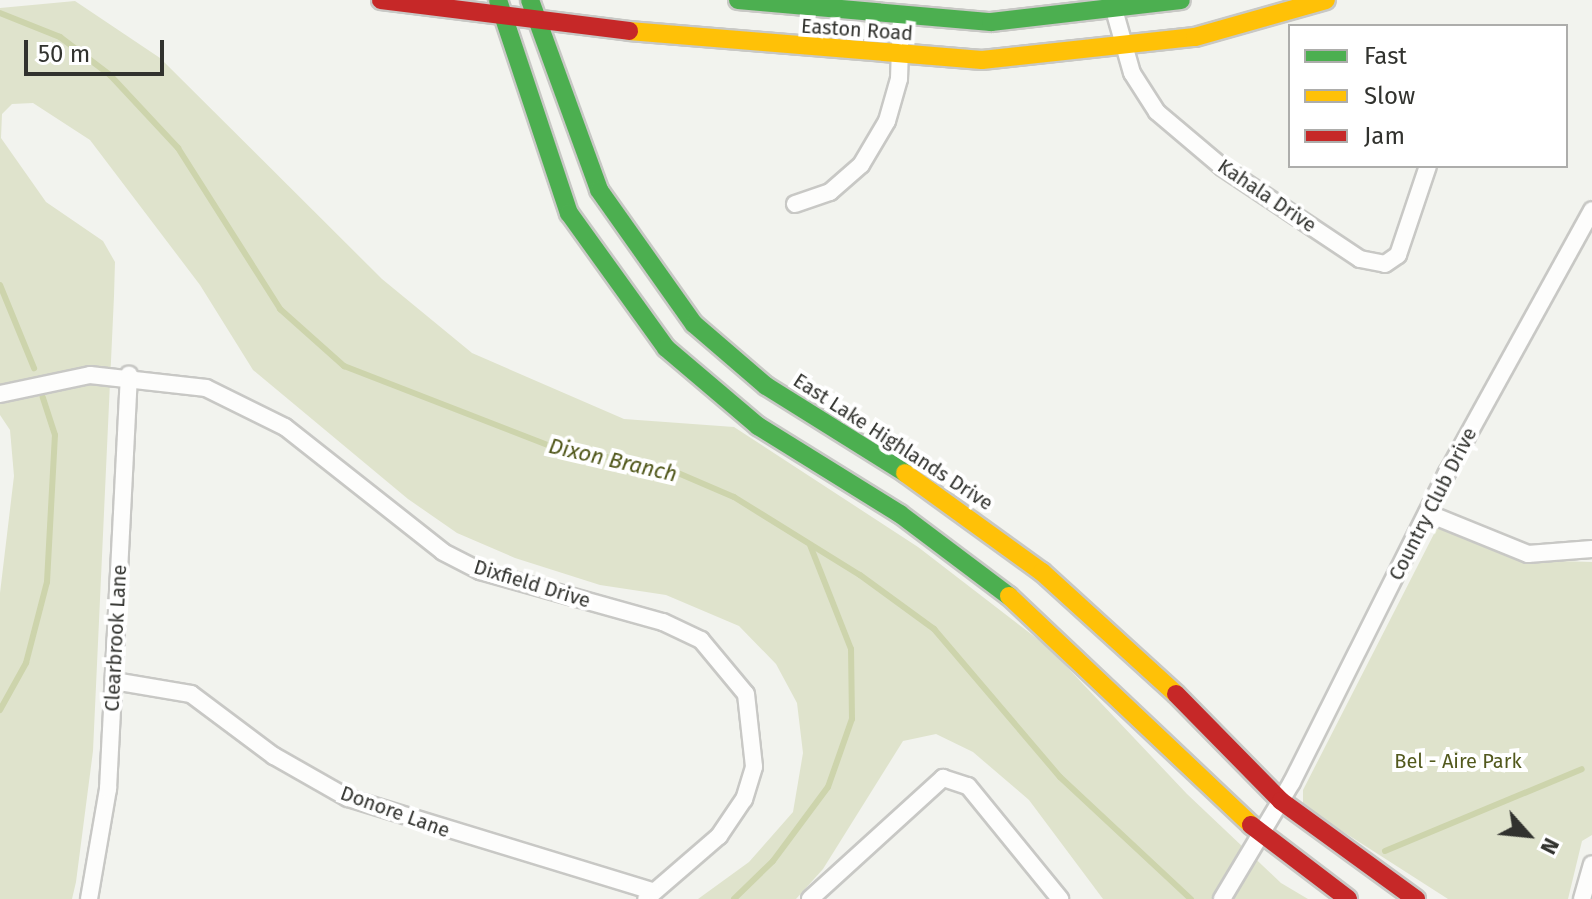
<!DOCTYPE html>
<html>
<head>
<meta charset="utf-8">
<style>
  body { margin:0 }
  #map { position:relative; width:1592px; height:899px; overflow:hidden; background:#f2f3ee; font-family:"Fira Sans",sans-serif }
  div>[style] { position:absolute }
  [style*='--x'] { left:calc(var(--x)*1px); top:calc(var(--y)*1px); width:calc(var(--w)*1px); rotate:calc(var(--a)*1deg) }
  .green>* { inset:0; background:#dfe3cc }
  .stream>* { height:6px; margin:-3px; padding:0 3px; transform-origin:3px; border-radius:3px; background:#cdd4ac }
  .roads { filter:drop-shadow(2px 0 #c8c8c5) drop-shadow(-2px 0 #c8c8c5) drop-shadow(0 2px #c8c8c5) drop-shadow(0 -2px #c8c8c5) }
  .street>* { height:16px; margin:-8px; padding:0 8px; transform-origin:8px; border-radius:8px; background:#fdfdfc }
  .fast>* { height:18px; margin:-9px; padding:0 9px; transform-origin:9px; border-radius:9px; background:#4caf50 }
  .slow>* { height:18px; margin:-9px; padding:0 9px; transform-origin:9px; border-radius:9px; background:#ffc107 }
  .jam>* { height:18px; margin:-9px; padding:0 9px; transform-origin:9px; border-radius:9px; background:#c62828 }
  span { translate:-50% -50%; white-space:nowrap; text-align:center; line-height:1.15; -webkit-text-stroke:8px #fff; paint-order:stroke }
  .street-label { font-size:20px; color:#31322e }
  .park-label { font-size:20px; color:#52591d }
  .water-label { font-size:22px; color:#50571a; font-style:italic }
  .legend { position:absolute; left:1288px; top:24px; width:280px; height:144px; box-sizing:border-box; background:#fff; border:2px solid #adadab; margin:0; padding:10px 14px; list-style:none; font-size:24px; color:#31322e }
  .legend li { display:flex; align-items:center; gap:16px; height:40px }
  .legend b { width:40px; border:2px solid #adadab }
  .north { position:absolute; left:1488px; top:795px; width:80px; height:80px; -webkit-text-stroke:6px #fff; paint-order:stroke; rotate:117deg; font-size:22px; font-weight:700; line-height:32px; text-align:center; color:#31322e }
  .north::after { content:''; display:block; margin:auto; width:28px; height:36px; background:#31322e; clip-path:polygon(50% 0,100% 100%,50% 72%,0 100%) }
  .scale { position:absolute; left:24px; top:40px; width:140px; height:36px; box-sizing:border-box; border:4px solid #31322e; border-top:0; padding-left:10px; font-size:24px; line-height:28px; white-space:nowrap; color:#31322e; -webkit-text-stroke:6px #fff; paint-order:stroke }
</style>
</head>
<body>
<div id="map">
  <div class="green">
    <i style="clip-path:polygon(75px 1px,160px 58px,382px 279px,472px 353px,624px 419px,734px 427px,918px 547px,1048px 647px,1187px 794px,1281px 883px,1308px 899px,1103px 899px,1029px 800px,973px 752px,936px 734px,903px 741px,823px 869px,796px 899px,698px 899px,749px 862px,793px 812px,803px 753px,797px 703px,776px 664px,739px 626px,666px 595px,600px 585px,515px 558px,457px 533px,408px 499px,253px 370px,200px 285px,90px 140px,33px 103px,12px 104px,2px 114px,1px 138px,46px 202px,103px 241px,115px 262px,114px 296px,93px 751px,76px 882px,72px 899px,0 899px,0 593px,14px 476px,10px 430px,0 415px,0 8px)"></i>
    <i style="clip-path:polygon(1437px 528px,1524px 560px,1592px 562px,1592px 835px,1582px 841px,1568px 899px,1448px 899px,1303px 806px,1303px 790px)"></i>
  </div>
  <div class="stream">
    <i style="--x:0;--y:13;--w:65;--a:21.8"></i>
    <i style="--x:60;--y:37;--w:63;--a:37.2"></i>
    <i style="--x:110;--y:75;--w:100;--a:47"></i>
    <i style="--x:178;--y:148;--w:191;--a:57.6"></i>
    <i style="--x:280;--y:309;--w:86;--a:41.7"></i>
    <i style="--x:344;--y:366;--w:226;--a:21.2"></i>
    <i style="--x:555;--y:448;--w:111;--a:9.9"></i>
    <i style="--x:664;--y:467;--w:76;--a:23.2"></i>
    <i style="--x:734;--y:497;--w:148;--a:31.8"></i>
    <i style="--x:860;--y:575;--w:92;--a:36.1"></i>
    <i style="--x:934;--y:629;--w:194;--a:49.6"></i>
    <i style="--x:1060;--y:777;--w:179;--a:43"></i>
    <i style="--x:0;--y:285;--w:90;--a:67.7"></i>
    <i style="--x:0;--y:710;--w:54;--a:-61"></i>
    <i style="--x:26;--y:663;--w:84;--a:-75.5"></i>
    <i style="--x:47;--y:582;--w:147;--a:-86.9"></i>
    <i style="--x:55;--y:435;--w:40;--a:-108"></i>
    <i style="--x:1385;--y:851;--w:213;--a:-22.6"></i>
    <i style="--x:734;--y:899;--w:54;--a:-44.3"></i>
    <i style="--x:773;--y:861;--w:92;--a:-53.4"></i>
    <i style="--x:828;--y:787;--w:72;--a:-70.6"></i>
    <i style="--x:852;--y:719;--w:70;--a:-90.8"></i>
    <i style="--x:851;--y:649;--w:112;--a:-111.5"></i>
  </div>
  <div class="roads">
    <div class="street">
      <i style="--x:1115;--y:13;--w:62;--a:74.2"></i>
      <i style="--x:1132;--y:73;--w:46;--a:57.3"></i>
      <i style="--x:1157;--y:112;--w:85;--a:40.2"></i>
      <i style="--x:1222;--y:167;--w:166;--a:33.7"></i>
      <i style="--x:1360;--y:259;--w:25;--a:11"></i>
      <i style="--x:1385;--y:264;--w:16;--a:-35"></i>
      <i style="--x:1398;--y:255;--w:94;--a:-71.4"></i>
      <i style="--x:795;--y:204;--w:37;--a:-19"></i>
      <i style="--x:830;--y:192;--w:41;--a:-41.1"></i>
      <i style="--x:861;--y:165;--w:51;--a:-59.4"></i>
      <i style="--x:887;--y:121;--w:44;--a:-74.1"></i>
      <i style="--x:899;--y:79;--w:62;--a:-88.2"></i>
      <i style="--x:0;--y:394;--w:92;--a:-11.9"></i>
      <i style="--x:90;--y:375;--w:117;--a:6.4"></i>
      <i style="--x:206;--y:388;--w:88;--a:26.3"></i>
      <i style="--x:285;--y:427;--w:201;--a:38.3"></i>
      <i style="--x:443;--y:552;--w:42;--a:27.2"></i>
      <i style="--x:480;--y:571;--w:190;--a:15.6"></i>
      <i style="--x:663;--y:622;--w:42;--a:25.3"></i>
      <i style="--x:701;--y:640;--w:70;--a:50.2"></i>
      <i style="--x:746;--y:694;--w:73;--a:83.7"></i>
      <i style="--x:754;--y:767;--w:34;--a:107"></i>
      <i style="--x:744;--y:799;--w:45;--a:124"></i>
      <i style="--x:719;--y:836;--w:96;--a:139.2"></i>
      <i style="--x:1427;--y:513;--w:109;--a:22.1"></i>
      <i style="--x:1528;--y:554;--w:64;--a:-4.5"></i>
      <i style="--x:114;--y:681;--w:78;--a:9.6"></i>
      <i style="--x:191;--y:694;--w:104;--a:36.8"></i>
      <i style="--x:274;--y:756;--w:85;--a:29.6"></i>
      <i style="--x:348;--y:798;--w:318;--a:17"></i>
      <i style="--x:89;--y:899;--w:112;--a:-80.2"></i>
      <i style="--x:108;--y:789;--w:415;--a:-87.1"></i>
      <i style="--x:810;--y:899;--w:180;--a:-42.3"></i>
      <i style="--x:943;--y:778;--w:26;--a:18"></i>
      <i style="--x:968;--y:786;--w:146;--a:50.8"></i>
      <i style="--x:1222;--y:899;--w:136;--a:-59.1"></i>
      <i style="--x:1292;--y:782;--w:346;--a:-63.4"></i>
      <i style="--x:1447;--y:473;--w:300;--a:-61.1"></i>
      <i style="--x:1582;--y:899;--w:36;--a:-74"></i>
    </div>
    <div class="fast">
      <i style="--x:498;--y:0;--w:225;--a:71.6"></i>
      <i style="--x:569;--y:213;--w:166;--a:54.3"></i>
      <i style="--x:666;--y:348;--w:121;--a:40.3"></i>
      <i style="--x:758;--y:426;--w:167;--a:31.8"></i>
      <i style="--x:900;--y:514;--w:136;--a:37"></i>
      <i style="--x:530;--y:0;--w:202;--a:70"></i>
      <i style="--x:599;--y:190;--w:164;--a:54.7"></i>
      <i style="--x:694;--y:324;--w:95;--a:40.7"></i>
      <i style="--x:766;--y:386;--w:164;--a:32"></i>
      <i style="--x:738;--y:0;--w:254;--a:5"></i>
      <i style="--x:991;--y:22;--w:191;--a:-6.6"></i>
    </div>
    <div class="slow">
      <i style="--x:629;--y:31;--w:354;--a:4.7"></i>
      <i style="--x:982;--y:60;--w:214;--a:-6.2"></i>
      <i style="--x:1195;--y:37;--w:136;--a:-15.8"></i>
      <i style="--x:905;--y:473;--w:169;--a:35.9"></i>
      <i style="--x:1042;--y:572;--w:181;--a:42.3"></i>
      <i style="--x:1009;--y:596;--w:333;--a:43.4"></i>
    </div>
    <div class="jam">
      <i style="--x:381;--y:0;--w:250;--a:7.1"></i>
      <i style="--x:1176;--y:694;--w:150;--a:45.5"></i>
      <i style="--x:1281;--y:801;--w:167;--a:36"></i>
      <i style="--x:1251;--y:825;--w:122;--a:37.3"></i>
    </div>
  </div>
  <div class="street-label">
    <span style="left:857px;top:30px;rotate:4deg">Easton Road</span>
    <span style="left:1267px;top:196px;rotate:34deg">Kahala Drive</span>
    <span style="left:893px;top:442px;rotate:33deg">East Lake Highlands Drive</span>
    <span style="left:1433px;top:504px;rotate:-63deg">Country Club Drive</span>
    <span style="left:532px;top:584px;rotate:17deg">Dixfield Drive</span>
    <span style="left:116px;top:638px;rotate:-87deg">Clearbrook Lane</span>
    <span style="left:395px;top:812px;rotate:20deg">Donore Lane</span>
  </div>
  <div class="park-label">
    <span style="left:1458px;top:761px">Bel - Aire Park</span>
  </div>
  <div class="water-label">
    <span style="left:613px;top:460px;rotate:13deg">Dixon Branch</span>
  </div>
  <ul class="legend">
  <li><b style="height:10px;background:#4caf50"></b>Fast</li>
  <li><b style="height:10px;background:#ffc107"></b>Slow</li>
  <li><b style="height:10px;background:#c62828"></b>Jam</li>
  </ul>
  <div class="north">N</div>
  <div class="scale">50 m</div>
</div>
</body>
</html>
